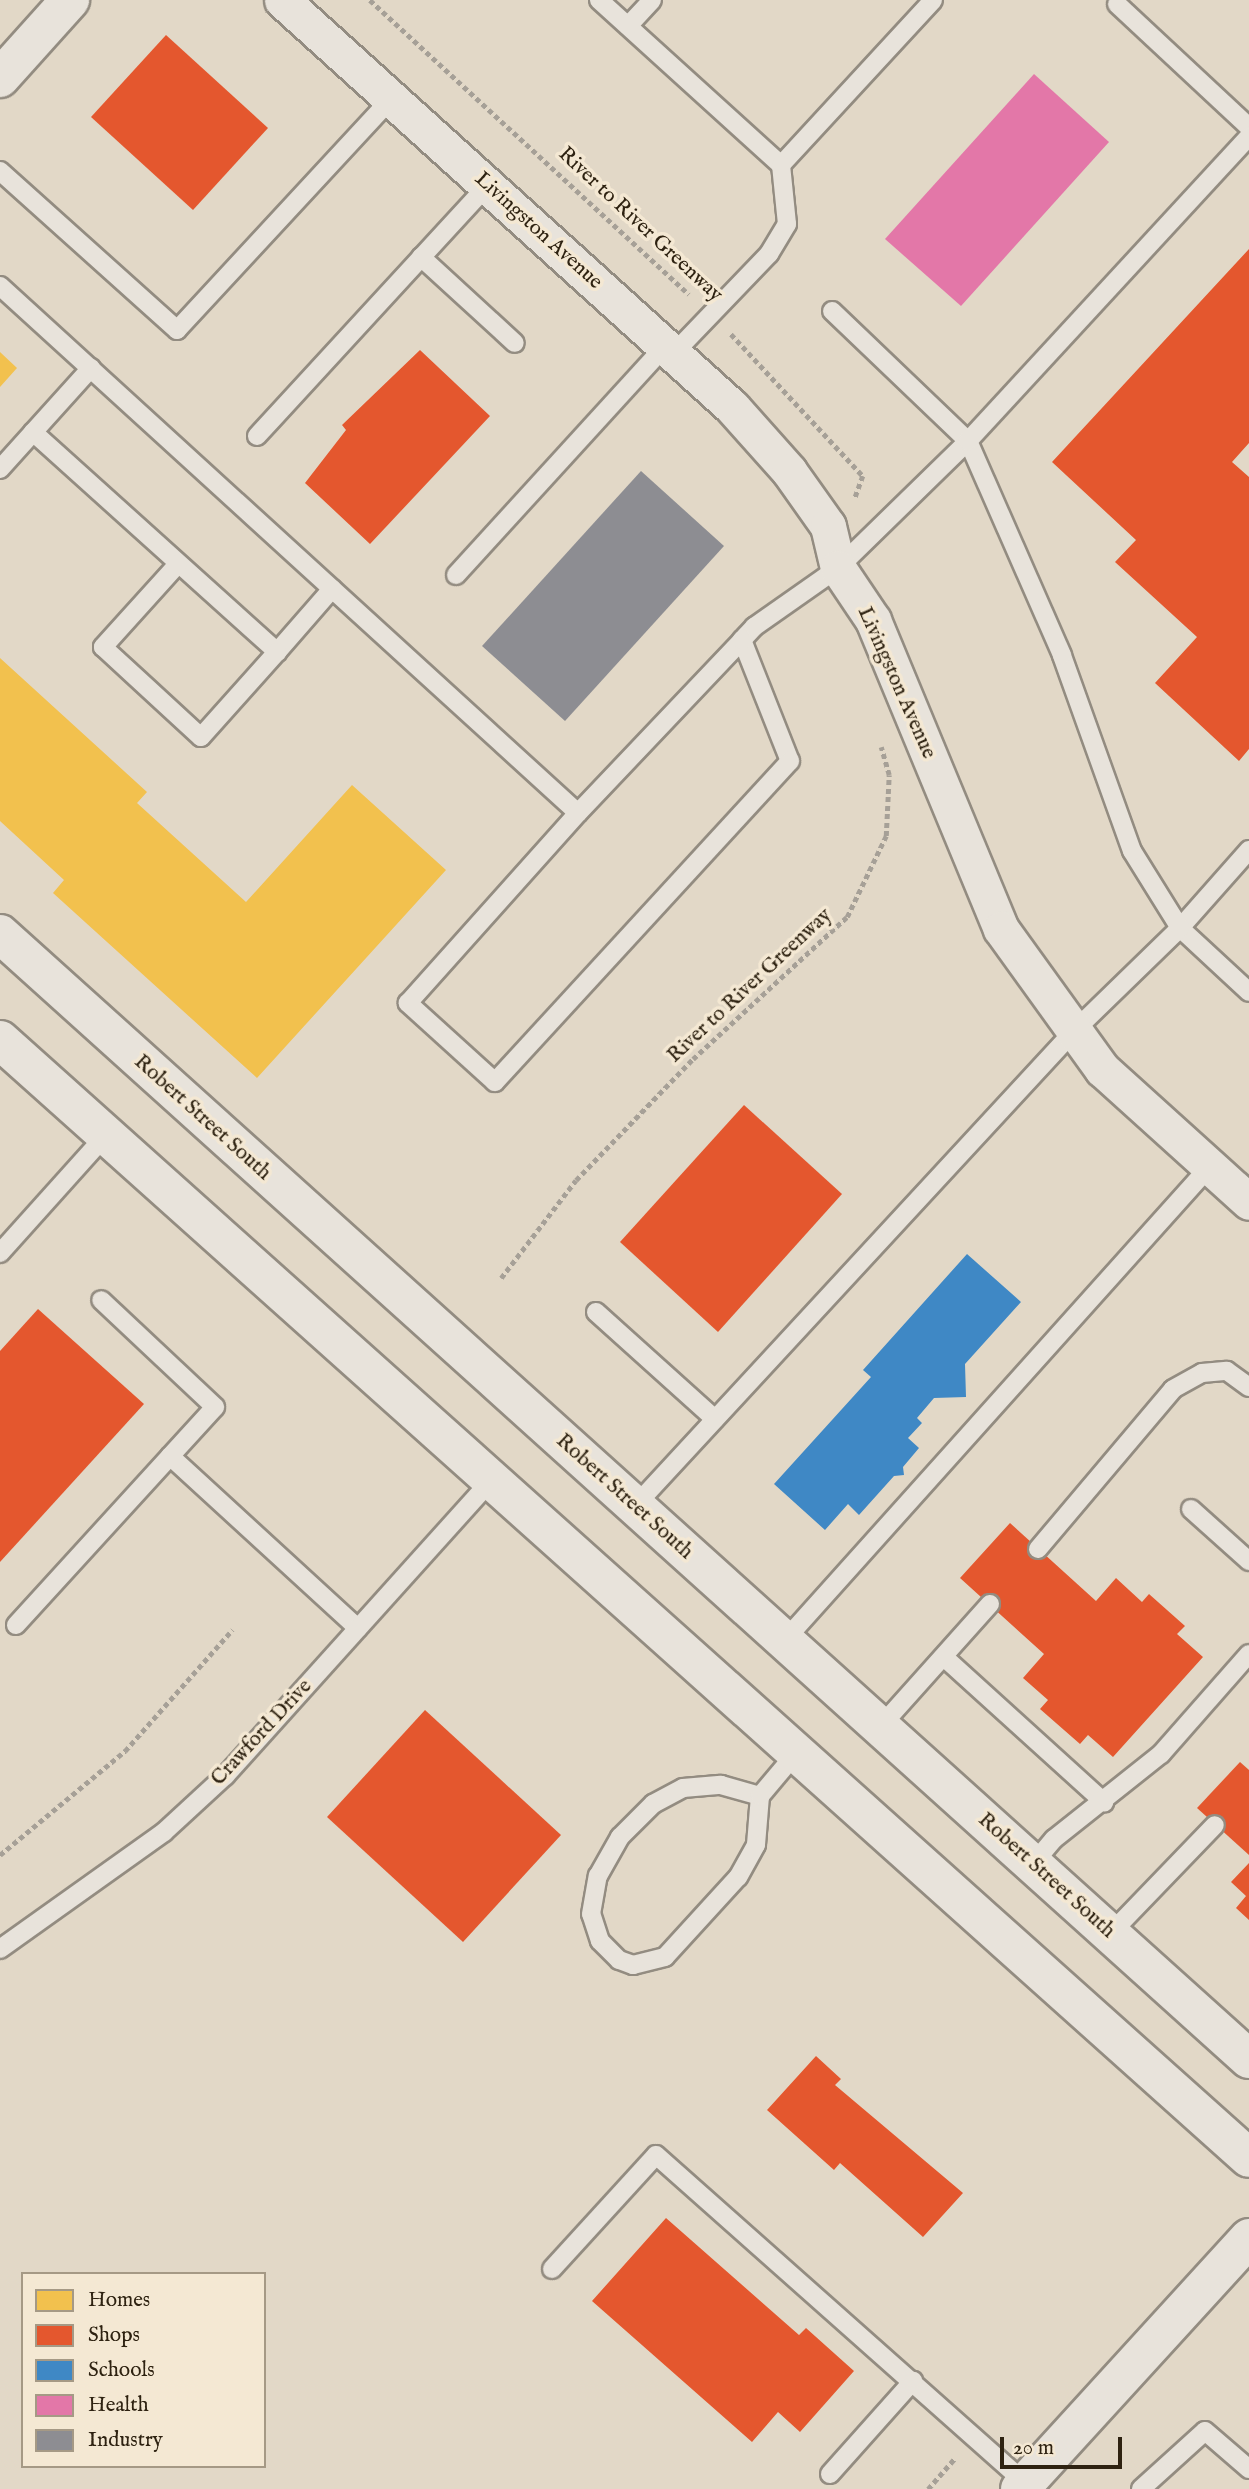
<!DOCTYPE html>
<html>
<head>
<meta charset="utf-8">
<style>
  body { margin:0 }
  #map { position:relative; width:1249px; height:2489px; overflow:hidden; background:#e2d8c7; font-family:"IM FELL English",serif }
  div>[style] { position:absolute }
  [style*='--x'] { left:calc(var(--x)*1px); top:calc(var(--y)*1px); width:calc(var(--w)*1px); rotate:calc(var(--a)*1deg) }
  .homes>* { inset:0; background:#f2c14e }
  .shops>* { inset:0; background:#e4572e }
  .schools>* { inset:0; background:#3f88c5 }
  .health>* { inset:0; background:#e377a8 }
  .industry>* { inset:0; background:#8d8d92 }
  .path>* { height:4.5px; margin-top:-2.25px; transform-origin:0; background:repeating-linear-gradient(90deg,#a6a097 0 5px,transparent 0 8.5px) }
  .roads { filter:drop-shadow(2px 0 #938c81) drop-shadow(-2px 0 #938c81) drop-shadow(0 2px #938c81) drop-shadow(0 -2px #938c81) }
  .service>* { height:18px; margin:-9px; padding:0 9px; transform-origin:9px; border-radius:9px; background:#e8e3db }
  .minor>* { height:35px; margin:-17.5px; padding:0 17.5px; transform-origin:17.5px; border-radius:17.5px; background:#e8e3db }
  .tertiary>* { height:38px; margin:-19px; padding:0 19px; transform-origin:19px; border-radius:19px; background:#e8e3db }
  .secondary>* { height:38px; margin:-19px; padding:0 19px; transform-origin:19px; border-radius:19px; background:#e8e3db }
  span { translate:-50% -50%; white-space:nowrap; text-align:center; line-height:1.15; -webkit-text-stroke:7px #f4e8d3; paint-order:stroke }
  .street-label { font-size:21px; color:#2e2211 }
  .legend { position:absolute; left:21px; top:2272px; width:245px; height:196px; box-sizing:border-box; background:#f4e8d3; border:2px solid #a59985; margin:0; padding:9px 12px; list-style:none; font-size:21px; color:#2e2211 }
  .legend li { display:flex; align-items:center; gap:14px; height:35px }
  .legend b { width:35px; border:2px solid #a59985 }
  .scale { position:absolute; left:1000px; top:2437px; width:122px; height:32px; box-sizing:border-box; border:4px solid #2e2211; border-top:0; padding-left:9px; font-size:21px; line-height:24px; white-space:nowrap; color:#2e2211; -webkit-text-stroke:5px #f4e8d3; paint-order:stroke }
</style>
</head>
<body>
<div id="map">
  <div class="homes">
    <i style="clip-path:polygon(0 352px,17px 368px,0 387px)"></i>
    <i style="clip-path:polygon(0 658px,147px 792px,137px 803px,246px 902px,352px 785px,446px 870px,257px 1078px,53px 893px,64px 880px,0 821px)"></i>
  </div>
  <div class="shops">
    <i style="clip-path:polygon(166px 35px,268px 128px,193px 210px,91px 117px)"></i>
    <i style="clip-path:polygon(1249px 249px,1249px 443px,1232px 462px,1249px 477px,1249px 749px,1239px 761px,1155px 683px,1197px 637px,1115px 562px,1136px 540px,1052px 462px)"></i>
    <i style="clip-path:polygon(420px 350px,490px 416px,370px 544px,305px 483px,346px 430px,342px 425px)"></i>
    <i style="clip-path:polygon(744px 1105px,842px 1194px,718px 1332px,620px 1242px)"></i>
    <i style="clip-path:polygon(38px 1309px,144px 1404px,0 1562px,0 1351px)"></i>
    <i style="clip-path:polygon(1010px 1523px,1096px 1601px,1116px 1578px,1142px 1602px,1149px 1594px,1185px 1626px,1177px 1634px,1203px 1657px,1113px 1757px,1088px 1735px,1080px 1744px,1040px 1709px,1048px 1700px,1023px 1678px,1044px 1654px,960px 1578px)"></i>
    <i style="clip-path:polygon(425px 1710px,561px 1835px,463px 1942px,327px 1817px)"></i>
    <i style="clip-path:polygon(1240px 1762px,1249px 1770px,1249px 1855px,1197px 1808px)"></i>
    <i style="clip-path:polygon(1249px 1863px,1249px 1920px,1236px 1908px,1246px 1896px,1231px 1882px)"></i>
    <i style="clip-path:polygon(816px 2056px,841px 2079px,835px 2085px,963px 2193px,923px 2237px,840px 2163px,834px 2170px,767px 2110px)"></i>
    <i style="clip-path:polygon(666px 2218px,799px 2335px,806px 2328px,854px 2371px,800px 2432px,778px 2412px,752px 2442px,592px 2301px)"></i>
  </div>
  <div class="schools">
    <i style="clip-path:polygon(967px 1254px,1021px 1302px,965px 1364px,966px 1397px,934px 1398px,917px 1418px,922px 1423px,908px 1438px,919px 1448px,903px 1467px,904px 1475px,894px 1476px,859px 1515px,848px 1504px,825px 1530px,774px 1484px,871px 1377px,863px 1370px)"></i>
  </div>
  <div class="health">
    <i style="clip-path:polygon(1034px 74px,1109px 142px,961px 306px,885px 239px)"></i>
  </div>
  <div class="industry">
    <i style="clip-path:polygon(641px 471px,724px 546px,565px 721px,482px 646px)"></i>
  </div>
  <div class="path">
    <i style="--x:370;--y:0;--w:434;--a:42.7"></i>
    <i style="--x:731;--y:334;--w:194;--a:47.1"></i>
    <i style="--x:863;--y:476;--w:23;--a:110"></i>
    <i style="--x:501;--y:1278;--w:123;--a:-52.6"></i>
    <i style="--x:576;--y:1180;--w:168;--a:-46"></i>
    <i style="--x:693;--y:1059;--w:209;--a:-42.7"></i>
    <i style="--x:847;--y:917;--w:90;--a:-64.3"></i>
    <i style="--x:886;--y:836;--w:61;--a:-87.2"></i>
    <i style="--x:889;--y:775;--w:29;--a:-106"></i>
    <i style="--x:0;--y:1855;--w:163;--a:-39.8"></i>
    <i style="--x:125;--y:1751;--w:162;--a:-48.5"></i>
    <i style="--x:928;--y:2489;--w:41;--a:-48.9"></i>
  </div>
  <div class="roads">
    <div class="service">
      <i style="--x:599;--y:0;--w:246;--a:42.2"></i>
      <i style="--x:781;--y:165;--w:224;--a:-47.3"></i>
      <i style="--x:1117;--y:4;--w:180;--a:43"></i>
      <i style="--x:628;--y:26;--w:35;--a:-47"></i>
      <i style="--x:0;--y:171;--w:238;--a:41.9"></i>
      <i style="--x:177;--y:330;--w:315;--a:-47.2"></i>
      <i style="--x:421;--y:257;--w:127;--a:42.5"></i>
      <i style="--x:0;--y:286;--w:782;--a:42.36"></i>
      <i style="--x:673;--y:354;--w:139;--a:-46.2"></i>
      <i style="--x:769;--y:254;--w:35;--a:-59"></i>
      <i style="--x:787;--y:224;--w:59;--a:-95.8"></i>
      <i style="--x:33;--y:432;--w:329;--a:42"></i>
      <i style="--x:277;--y:652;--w:84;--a:-48.9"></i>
      <i style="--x:257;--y:436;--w:341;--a:-47.4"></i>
      <i style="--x:0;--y:469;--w:136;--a:-48"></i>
      <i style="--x:178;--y:564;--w:112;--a:132.1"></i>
      <i style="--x:103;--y:647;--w:133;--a:42.6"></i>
      <i style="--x:201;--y:737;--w:114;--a:-48.2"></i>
      <i style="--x:456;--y:575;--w:310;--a:-47.6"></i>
      <i style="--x:742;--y:640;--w:130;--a:68.4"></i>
      <i style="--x:790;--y:761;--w:436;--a:132.6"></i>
      <i style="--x:495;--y:1082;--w:118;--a:-137.8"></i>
      <i style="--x:408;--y:1003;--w:255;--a:-48.2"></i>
      <i style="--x:578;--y:813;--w:238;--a:-46.5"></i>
      <i style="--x:742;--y:640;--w:18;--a:-47"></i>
      <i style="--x:754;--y:627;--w:103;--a:-35.1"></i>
      <i style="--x:838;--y:568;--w:182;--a:-44.3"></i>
      <i style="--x:968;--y:441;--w:188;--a:-136.3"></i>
      <i style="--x:1249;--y:850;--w:104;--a:131.5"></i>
      <i style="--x:1180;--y:928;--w:94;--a:42.8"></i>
      <i style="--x:0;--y:1253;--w:156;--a:-48.1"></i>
      <i style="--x:596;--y:1312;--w:160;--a:42"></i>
      <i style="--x:170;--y:1456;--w:255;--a:42.5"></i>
      <i style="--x:634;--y:1507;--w:645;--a:-47.26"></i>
      <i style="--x:1072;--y:1033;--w:151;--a:-44.2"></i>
      <i style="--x:1180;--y:928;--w:91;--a:-121.9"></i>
      <i style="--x:1132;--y:851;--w:208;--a:-109.7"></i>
      <i style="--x:1062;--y:655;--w:234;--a:-113.7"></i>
      <i style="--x:968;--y:441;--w:414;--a:-47.3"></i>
      <i style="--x:1191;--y:1509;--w:78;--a:41.9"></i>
      <i style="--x:1038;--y:1549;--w:209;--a:-49.8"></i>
      <i style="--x:1173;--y:1389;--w:33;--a:-29"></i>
      <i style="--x:1202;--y:1373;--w:25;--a:-5"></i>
      <i style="--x:1227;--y:1371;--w:27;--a:36"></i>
      <i style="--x:16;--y:1625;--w:295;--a:-47.6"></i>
      <i style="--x:215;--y:1407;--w:156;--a:-136.8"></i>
      <i style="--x:784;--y:1641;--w:638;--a:-48.11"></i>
      <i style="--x:945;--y:1658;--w:215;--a:42.2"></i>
      <i style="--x:880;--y:1727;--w:165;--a:-48.2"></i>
      <i style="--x:760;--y:1796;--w:49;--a:94.7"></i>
      <i style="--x:756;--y:1845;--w:37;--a:119"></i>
      <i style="--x:738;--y:1877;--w:108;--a:132.4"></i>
      <i style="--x:665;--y:1957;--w:33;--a:166"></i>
      <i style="--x:633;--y:1965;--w:15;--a:-160"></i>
      <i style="--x:619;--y:1960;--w:27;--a:-135"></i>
      <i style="--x:600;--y:1941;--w:28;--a:-108"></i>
      <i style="--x:591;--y:1914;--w:39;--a:-80"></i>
      <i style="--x:598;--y:1876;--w:45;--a:-60.6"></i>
      <i style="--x:620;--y:1837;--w:47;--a:-45"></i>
      <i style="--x:653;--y:1804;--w:34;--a:-28"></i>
      <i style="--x:683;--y:1788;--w:38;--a:-5"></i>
      <i style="--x:721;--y:1785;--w:41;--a:15.8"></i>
      <i style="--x:760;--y:1796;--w:57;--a:-49.9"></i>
      <i style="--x:1032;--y:1865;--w:34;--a:-50"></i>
      <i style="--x:1054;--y:1839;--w:137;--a:-38.5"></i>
      <i style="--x:1161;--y:1754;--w:133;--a:-48.7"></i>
      <i style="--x:1110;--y:1934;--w:151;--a:-46.1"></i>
      <i style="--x:0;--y:1949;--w:201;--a:-35.5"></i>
      <i style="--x:164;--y:1832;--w:83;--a:-42.6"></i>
      <i style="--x:225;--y:1776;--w:397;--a:-48"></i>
      <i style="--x:552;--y:2269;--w:154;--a:-47.6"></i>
      <i style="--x:656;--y:2155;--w:499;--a:41.6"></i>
      <i style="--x:830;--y:2474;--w:125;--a:-48.3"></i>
      <i style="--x:1141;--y:2489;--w:86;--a:-42.2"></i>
      <i style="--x:1205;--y:2431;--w:58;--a:40.8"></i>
    </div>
    <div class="minor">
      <i style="--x:282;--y:0;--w:607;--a:42.13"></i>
      <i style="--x:732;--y:407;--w:86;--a:48.3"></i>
      <i style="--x:789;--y:471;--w:67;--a:54.7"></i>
      <i style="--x:828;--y:526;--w:43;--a:76.6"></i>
      <i style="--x:838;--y:568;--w:63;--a:56.1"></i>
      <i style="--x:873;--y:620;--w:334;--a:67.5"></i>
      <i style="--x:1001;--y:929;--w:173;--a:54.2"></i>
      <i style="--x:1102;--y:1069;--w:198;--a:42.1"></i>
    </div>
    <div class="tertiary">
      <i style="--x:0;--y:78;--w:105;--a:-48.1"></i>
      <i style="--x:1020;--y:2489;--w:340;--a:-47.6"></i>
    </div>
    <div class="secondary">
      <i style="--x:0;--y:934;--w:1681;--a:42.01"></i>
      <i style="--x:0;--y:1040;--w:1676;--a:41.83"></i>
    </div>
  </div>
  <div class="street-label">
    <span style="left:640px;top:225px;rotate:43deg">River to River Greenway</span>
    <span style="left:538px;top:231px;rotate:42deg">Livingston Avenue</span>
    <span style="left:896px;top:683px;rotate:66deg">Livingston Avenue</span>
    <span style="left:750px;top:986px;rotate:-43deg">River to River Greenway</span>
    <span style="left:202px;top:1118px;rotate:42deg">Robert Street South</span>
    <span style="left:624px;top:1497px;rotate:42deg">Robert Street South</span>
    <span style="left:262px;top:1733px;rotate:-47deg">Crawford Drive</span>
    <span style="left:1046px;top:1876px;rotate:42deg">Robert Street South</span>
  </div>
  <ul class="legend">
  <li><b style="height:19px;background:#f2c14e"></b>Homes</li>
  <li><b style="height:19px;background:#e4572e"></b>Shops</li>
  <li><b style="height:19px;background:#3f88c5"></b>Schools</li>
  <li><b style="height:19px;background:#e377a8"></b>Health</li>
  <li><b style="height:19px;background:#8d8d92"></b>Industry</li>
  </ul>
  <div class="scale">20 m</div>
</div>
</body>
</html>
